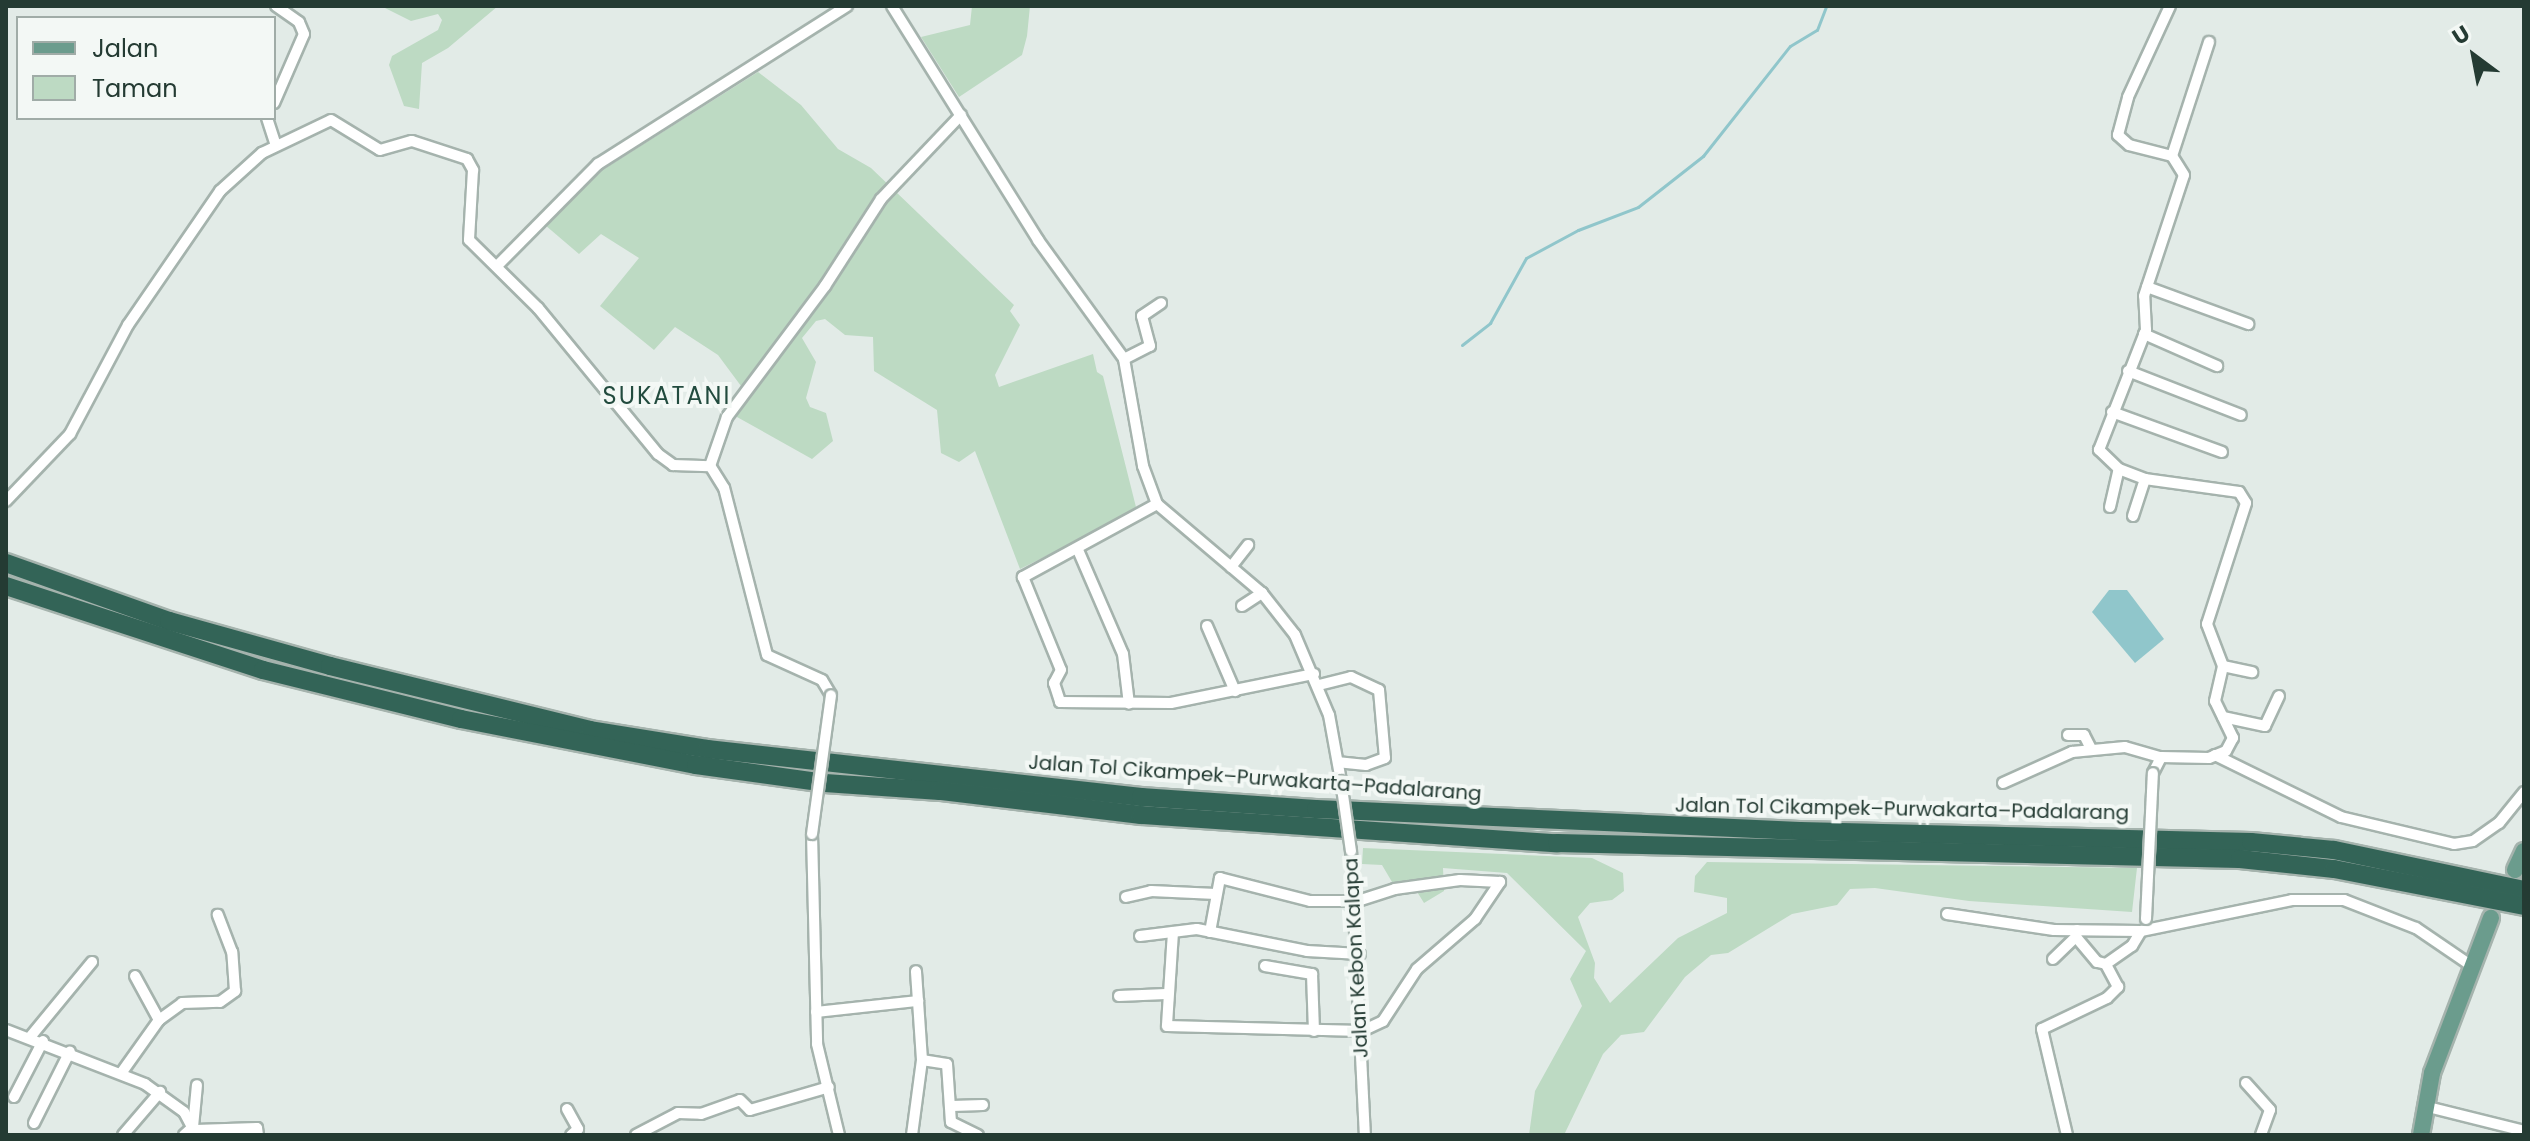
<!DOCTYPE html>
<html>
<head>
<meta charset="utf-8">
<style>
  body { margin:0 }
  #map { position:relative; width:2530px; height:1141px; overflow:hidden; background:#e2ebe7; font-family:Poppins,sans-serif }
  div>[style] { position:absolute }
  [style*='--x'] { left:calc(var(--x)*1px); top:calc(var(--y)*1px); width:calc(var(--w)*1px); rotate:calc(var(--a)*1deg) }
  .green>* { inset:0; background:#bddac3 }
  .water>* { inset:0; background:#90c6cb }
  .stream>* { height:3px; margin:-1.5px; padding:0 1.5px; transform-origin:1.5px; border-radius:1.5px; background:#90c6cb }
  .roads { filter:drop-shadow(2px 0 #a5b3ad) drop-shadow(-2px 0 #a5b3ad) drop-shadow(0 2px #a5b3ad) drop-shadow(0 -2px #a5b3ad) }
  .minor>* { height:10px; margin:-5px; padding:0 5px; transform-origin:5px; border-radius:5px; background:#fff }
  .primary>* { height:16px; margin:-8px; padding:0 8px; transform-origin:8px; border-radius:8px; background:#6b9c8d }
  .motorway>* { height:18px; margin:-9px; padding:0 9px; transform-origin:9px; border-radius:9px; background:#336457 }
  .bridges { filter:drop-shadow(2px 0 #a5b3ad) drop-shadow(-2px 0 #a5b3ad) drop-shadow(0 2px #a5b3ad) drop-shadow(0 -2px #a5b3ad) }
  .minor-bridge>* { height:10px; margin:-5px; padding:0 5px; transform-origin:5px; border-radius:5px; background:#fff }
  span { translate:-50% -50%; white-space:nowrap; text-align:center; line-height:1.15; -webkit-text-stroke:8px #f3f8f5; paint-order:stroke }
  .street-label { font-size:20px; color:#243b33 }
  .quarter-label { font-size:24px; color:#224b3e; letter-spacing:2px }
  .frame { position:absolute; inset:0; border:8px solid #243b33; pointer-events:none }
  .legend { position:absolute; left:16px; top:16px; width:260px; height:104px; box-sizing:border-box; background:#f3f8f5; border:2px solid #a0aca7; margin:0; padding:10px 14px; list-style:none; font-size:24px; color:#243b33 }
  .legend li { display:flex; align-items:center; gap:16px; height:40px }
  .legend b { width:40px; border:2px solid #a0aca7 }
  .north { position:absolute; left:2434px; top:16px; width:80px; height:80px; -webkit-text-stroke:6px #f3f8f5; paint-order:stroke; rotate:328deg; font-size:22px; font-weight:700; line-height:32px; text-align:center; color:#243b33 }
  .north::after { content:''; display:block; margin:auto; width:28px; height:36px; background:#243b33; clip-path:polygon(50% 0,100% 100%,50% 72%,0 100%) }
</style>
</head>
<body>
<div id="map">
  <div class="green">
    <i style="clip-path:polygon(381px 6px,498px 6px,448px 48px,422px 63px,419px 109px,404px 106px,389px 65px,392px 56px,438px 30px,442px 20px,438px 14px,411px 21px)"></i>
    <i style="clip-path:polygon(972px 6px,1030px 6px,1027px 36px,1022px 55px,959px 97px,921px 37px,970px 25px)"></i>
    <i style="clip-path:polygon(758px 72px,801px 105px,838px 149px,871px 168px,1014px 305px,1010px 311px,1020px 325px,995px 375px,999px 387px,1093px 354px,1097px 372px,1103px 376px,1137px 511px,1020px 569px,975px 451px,959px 462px,941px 453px,937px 410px,874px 371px,873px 337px,845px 335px,825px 319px,816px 321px,802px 338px,816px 362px,806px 398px,810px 407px,826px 413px,833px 441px,812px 459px,737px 417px,730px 408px,741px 386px,718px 355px,675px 327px,654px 350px,600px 306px,639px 258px,601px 234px,579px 254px,545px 225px,596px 174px)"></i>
    <i style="clip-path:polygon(1363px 848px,1592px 858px,1623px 873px,1624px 891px,1612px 900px,1590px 903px,1578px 917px,1595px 963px,1594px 978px,1610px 1003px,1678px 938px,1727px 913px,1727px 898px,1694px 892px,1695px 876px,1707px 862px,2137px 868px,2132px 912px,1969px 901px,1875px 888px,1850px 889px,1837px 905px,1792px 914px,1728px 953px,1711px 955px,1685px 977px,1644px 1032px,1621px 1035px,1603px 1054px,1564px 1135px,1529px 1135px,1535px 1091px,1582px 1006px,1570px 979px,1586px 951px,1507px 873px,1443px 868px,1444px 891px,1424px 903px,1411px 882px,1395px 887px,1382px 865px,1362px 864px)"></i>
  </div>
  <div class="water">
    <i style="clip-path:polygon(2109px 590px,2127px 590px,2164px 639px,2135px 663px,2092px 612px)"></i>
  </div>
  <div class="stream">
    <i style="--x:1462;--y:345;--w:36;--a:-38"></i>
    <i style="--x:1490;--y:323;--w:74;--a:-61"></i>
    <i style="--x:1526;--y:258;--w:59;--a:-28.3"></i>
    <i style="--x:1578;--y:230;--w:64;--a:-21"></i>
    <i style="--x:1638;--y:207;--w:83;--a:-38.1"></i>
    <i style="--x:1703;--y:156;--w:140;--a:-51.7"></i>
    <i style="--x:1790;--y:46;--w:31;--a:-31"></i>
    <i style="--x:1817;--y:30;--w:26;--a:-69"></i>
  </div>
  <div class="roads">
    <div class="minor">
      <i style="--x:892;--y:6;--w:276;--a:58"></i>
      <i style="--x:1038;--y:240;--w:147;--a:54.1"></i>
      <i style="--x:1124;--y:359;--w:109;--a:79.9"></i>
      <i style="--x:1143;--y:466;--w:40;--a:69.8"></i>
      <i style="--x:1157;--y:504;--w:138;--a:40.3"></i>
      <i style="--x:1262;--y:593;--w:53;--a:51.8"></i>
      <i style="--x:1295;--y:635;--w:87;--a:67"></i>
      <i style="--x:1329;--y:715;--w:67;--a:79.7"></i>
      <i style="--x:274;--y:103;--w:75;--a:-66.5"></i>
      <i style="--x:304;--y:34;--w:13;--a:-113"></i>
      <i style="--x:299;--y:22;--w:28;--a:-145"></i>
      <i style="--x:267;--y:118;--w:28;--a:72"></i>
      <i style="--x:2172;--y:156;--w:120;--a:-72"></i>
      <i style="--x:499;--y:264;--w:141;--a:-45.3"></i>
      <i style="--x:598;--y:164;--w:295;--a:-32.4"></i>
      <i style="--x:2147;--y:287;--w:108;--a:20.1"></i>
      <i style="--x:2144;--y:334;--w:80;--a:23.7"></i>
      <i style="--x:1124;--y:359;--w:29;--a:-27"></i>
      <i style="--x:1150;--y:346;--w:31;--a:-105"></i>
      <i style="--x:1142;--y:316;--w:23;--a:-34"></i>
      <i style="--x:2128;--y:371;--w:121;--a:21.3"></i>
      <i style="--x:2112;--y:412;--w:117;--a:20"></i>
      <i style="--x:6;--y:501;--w:93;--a:-46.3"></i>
      <i style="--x:70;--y:434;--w:123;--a:-62"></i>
      <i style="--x:128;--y:325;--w:163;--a:-55.5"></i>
      <i style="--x:220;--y:191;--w:57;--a:-42.1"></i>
      <i style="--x:262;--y:153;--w:76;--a:-25.6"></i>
      <i style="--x:331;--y:120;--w:57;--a:31.5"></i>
      <i style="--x:380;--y:150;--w:33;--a:-16"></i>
      <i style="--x:412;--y:141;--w:58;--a:18.1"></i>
      <i style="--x:467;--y:159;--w:13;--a:61"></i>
      <i style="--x:473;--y:170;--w:70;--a:93.3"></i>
      <i style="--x:469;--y:240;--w:97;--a:44.6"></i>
      <i style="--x:538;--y:308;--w:189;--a:50.6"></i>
      <i style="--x:658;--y:454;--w:19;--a:36"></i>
      <i style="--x:673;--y:465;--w:37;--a:2"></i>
      <i style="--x:1157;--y:504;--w:153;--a:151.4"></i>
      <i style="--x:1023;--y:577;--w:100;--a:67.8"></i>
      <i style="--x:1061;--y:670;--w:15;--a:118"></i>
      <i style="--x:1054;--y:683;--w:20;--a:72"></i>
      <i style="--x:1060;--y:702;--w:111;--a:0.5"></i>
      <i style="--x:1171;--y:703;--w:146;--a:-11.5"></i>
      <i style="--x:2110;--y:507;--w:39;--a:-77"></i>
      <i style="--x:2133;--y:516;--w:39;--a:-72"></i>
      <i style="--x:1078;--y:550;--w:113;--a:66.6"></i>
      <i style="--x:1123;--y:654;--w:50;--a:83.2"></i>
      <i style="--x:1231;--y:567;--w:28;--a:-52"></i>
      <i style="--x:1242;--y:606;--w:24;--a:-33"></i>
      <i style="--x:1207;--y:626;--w:71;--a:66.7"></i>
      <i style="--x:2223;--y:666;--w:30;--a:12"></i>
      <i style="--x:1319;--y:685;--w:33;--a:-14"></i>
      <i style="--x:1351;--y:677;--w:31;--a:25"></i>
      <i style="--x:1379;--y:690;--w:68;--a:85"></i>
      <i style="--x:1385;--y:758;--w:20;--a:160"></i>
      <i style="--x:1366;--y:765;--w:27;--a:-174"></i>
      <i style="--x:831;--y:695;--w:17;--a:-121"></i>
      <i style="--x:822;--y:680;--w:60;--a:-155.6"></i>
      <i style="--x:767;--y:655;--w:172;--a:-104.4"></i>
      <i style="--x:724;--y:488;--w:26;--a:-122"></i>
      <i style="--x:710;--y:466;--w:52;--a:-70.9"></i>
      <i style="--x:727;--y:417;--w:164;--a:-53.2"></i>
      <i style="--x:825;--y:286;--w:103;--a:-57.2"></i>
      <i style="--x:881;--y:199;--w:116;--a:-46.4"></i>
      <i style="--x:2223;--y:717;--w:43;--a:12.1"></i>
      <i style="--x:2265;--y:726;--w:33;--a:-65"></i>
      <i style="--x:2068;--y:735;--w:16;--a:0"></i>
      <i style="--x:2084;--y:735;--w:16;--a:63"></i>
      <i style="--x:2215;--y:755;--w:140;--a:26.2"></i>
      <i style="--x:2341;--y:817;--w:116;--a:13.4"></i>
      <i style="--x:2454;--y:844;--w:19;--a:-9"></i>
      <i style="--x:2473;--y:841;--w:32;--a:-35"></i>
      <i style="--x:2499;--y:823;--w:40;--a:-51"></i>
      <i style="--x:2153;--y:773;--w:18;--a:-63"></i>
      <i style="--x:2161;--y:757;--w:48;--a:1.2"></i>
      <i style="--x:2209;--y:758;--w:18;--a:-22"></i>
      <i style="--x:2226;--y:751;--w:15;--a:-62"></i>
      <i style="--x:2233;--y:738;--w:41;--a:-115.9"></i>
      <i style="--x:2215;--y:701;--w:36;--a:-77"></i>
      <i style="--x:2223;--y:666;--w:45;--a:-110.9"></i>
      <i style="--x:2207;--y:624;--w:127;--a:-72.1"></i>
      <i style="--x:2246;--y:503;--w:13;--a:-122"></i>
      <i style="--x:2239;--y:492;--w:95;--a:-172.1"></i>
      <i style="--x:2145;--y:479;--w:28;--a:-159"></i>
      <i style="--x:2119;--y:469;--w:28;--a:-136"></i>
      <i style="--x:2099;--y:450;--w:129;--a:-68.6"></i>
      <i style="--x:2146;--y:330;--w:34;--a:-93"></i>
      <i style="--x:2144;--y:296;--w:127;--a:-71.7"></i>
      <i style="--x:2184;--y:175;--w:22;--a:-122"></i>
      <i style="--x:2172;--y:156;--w:44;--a:-165.7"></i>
      <i style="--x:2129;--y:145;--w:15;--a:-138"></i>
      <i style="--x:2118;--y:135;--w:39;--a:-75"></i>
      <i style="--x:2128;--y:97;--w:100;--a:-65.2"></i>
      <i style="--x:2003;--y:783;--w:76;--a:-24.2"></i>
      <i style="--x:2072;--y:752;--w:53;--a:-5.4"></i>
      <i style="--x:2125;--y:747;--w:37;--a:16"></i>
      <i style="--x:812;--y:834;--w:210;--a:88.6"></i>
      <i style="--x:817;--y:1044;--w:94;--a:76.4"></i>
      <i style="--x:1351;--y:851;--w:284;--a:87.2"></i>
      <i style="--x:1126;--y:897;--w:26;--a:-13"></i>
      <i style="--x:1151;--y:891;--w:65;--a:2.6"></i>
      <i style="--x:1947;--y:914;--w:108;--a:8.5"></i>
      <i style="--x:2054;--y:930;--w:87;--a:0.7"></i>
      <i style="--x:2141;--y:931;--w:154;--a:-11.6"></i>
      <i style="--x:2292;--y:900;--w:52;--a:0"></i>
      <i style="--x:2344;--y:900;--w:77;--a:21.3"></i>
      <i style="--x:2416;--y:928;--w:64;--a:34.2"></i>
      <i style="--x:1173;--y:932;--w:94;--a:93.7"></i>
      <i style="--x:1167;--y:1026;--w:195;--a:1.5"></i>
      <i style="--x:1362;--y:1031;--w:23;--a:-25"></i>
      <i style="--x:1383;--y:1021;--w:62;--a:-56.8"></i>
      <i style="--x:1417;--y:969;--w:77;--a:-40.8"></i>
      <i style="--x:1475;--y:919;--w:45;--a:-56"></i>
      <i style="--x:1500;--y:882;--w:40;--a:-177.1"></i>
      <i style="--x:1460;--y:880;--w:66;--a:172.1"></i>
      <i style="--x:1395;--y:889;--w:40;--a:162"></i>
      <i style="--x:1357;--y:901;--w:47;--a:180"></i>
      <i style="--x:1310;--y:901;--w:93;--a:-165.7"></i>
      <i style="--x:1220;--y:878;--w:55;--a:100.5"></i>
      <i style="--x:1140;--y:936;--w:57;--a:-7"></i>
      <i style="--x:1197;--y:929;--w:112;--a:11.3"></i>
      <i style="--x:1307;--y:951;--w:53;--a:3.2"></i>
      <i style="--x:2053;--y:959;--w:32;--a:-44"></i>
      <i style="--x:2106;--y:964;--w:32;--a:-35"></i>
      <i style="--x:2132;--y:946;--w:17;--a:-59"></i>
      <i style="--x:1265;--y:966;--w:48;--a:9.7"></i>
      <i style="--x:1312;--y:974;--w:57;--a:88"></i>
      <i style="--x:1119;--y:996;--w:47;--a:-2.4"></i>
      <i style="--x:816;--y:1012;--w:103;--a:-6.2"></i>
      <i style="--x:159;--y:1020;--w:29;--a:-36"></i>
      <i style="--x:182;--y:1003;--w:38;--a:-2"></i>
      <i style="--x:220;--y:1002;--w:19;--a:-36"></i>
      <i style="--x:235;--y:991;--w:39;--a:-94"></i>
      <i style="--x:232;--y:952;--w:40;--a:-111"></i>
      <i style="--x:6;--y:1030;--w:149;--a:21.2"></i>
      <i style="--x:145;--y:1084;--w:48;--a:35.7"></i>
      <i style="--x:184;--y:1112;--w:26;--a:62"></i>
      <i style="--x:31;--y:1036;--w:96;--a:-50.5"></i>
      <i style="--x:922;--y:1060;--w:25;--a:9"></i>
      <i style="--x:947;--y:1064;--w:58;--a:86.1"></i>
      <i style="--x:951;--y:1122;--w:30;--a:26"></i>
      <i style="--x:122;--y:1072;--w:64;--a:-54.6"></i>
      <i style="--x:159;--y:1020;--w:50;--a:-118.6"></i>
      <i style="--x:2246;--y:1083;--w:36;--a:48"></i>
      <i style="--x:2270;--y:1110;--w:27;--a:110"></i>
      <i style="--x:14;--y:1097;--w:63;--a:-62.6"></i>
      <i style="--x:952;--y:1106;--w:31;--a:-2"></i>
      <i style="--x:2424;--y:1106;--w:103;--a:14"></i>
      <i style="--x:567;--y:1109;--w:23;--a:61"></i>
      <i style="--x:578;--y:1129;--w:9;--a:139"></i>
      <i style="--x:34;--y:1123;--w:80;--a:-63.4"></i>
      <i style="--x:195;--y:1130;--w:62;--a:-1.8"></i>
      <i style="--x:257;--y:1128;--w:7;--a:82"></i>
      <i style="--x:123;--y:1135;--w:57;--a:-49.3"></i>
      <i style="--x:184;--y:1135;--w:12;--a:-42"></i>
      <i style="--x:193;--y:1127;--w:42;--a:-84.6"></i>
      <i style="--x:636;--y:1135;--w:47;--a:-27.6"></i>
      <i style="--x:678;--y:1113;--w:23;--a:2"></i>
      <i style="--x:701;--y:1114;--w:41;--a:-19.7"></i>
      <i style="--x:740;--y:1100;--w:14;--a:45"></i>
      <i style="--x:750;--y:1110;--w:82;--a:-16.2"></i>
      <i style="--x:912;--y:1135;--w:76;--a:-82.4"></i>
      <i style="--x:922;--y:1060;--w:89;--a:-93.9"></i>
      <i style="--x:2067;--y:1135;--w:109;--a:-103.3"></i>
      <i style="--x:2042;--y:1029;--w:72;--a:-25.5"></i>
      <i style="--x:2107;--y:998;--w:16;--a:-45"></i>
      <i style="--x:2118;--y:987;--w:26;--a:-118"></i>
      <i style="--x:2106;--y:964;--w:9;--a:-167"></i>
      <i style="--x:2097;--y:962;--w:33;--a:-130"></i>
      <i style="--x:2076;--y:937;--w:7;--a:-82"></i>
    </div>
    <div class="primary">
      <i style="--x:2515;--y:870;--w:21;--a:-65"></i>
      <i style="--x:2421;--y:1135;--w:63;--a:-79.9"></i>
      <i style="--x:2432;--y:1073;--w:166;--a:-69.2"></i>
    </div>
    <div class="motorway">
      <i style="--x:6;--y:563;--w:173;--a:19.6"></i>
      <i style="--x:169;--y:621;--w:167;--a:15.6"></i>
      <i style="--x:330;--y:666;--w:268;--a:13.8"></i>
      <i style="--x:590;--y:730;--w:119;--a:9.2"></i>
      <i style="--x:707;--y:749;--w:437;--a:6.3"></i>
      <i style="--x:1141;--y:797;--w:175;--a:3.9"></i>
      <i style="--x:1316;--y:809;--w:484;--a:2.6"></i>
      <i style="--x:1800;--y:831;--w:451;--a:1.4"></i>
      <i style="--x:2251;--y:842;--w:83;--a:5.5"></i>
      <i style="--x:2334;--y:850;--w:194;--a:11.9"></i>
      <i style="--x:6;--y:586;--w:270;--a:18.1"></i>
      <i style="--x:263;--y:670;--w:204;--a:13.9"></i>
      <i style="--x:461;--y:719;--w:239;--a:11.1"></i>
      <i style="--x:696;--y:765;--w:130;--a:7.9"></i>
      <i style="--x:825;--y:783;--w:115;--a:4"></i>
      <i style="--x:940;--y:791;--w:202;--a:6.8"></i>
      <i style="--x:1141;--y:815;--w:417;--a:3.9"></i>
      <i style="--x:1557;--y:843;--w:683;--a:1.34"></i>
      <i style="--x:2240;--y:859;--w:95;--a:6.1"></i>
      <i style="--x:2334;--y:869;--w:194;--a:11"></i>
    </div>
  </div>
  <div class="bridges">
    <div class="minor-bridge">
      <i style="--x:1341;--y:781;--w:71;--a:81.9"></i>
      <i style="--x:812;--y:834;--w:140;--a:-82.2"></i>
      <i style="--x:2146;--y:919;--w:146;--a:-87.3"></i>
    </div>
  </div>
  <div class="street-label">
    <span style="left:1255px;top:778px;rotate:4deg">Jalan Tol Cikampek–Purwakarta–Padalarang</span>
    <span style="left:1902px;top:809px;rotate:1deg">Jalan Tol Cikampek–Purwakarta–Padalarang</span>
    <span style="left:1356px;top:958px;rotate:-93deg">Jalan Kebon Kalapa</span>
  </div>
  <div class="quarter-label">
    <span style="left:667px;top:396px">SUKATANI</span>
  </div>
  <div class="frame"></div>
  <ul class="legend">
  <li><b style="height:10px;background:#6b9c8d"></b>Jalan</li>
  <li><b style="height:22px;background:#bddac3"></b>Taman</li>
  </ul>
  <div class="north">U</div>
</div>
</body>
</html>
